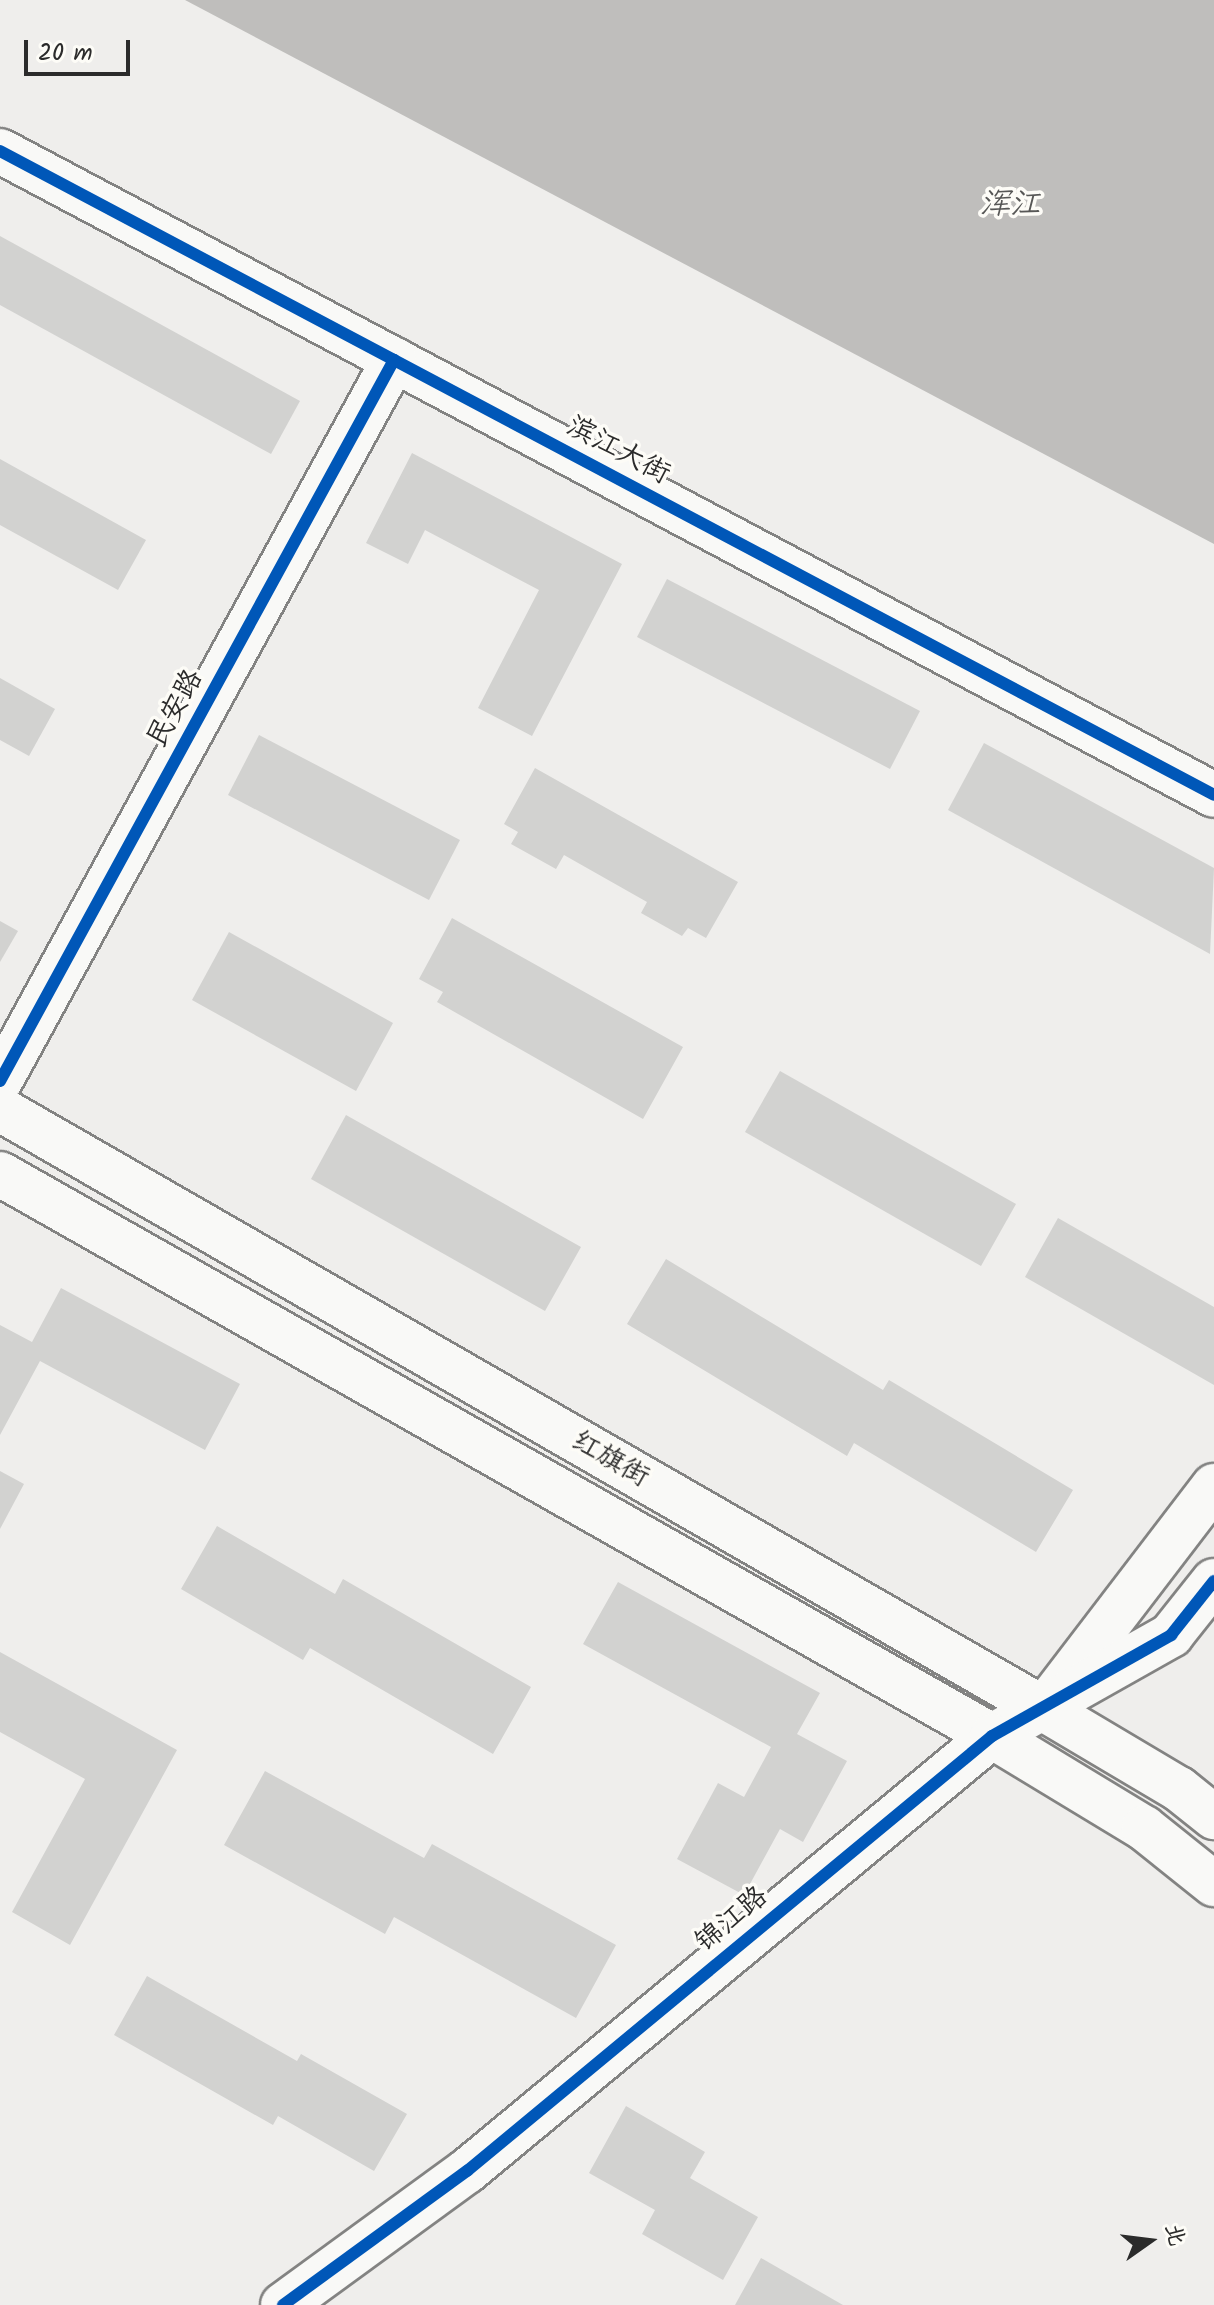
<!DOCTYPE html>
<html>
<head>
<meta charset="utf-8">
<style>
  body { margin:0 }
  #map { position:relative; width:1214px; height:2305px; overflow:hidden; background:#efeeec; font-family:Kalam,"LXGW WenKai TC",sans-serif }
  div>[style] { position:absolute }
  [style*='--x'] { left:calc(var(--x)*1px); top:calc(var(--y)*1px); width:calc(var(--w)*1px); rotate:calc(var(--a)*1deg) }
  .water>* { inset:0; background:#bfbebc }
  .building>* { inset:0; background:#d2d2d0 }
  .roads { filter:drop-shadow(2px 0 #838382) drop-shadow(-2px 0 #838382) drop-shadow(0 2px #838382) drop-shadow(0 -2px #838382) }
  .tertiary>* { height:44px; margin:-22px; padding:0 22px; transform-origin:22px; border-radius:22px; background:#f9f9f7 }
  .secondary>* { height:44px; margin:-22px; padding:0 22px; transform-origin:22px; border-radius:22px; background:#f9f9f7 }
  .cycleway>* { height:12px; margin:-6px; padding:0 6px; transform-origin:6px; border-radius:6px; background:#0057b8 }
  span { translate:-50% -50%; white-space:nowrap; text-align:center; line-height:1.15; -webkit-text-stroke:7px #fdfcf7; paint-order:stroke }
  .street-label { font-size:28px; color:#2b2b2b }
  .water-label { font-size:30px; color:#575756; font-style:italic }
  .north { position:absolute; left:1110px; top:2201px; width:80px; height:80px; -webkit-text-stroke:6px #fdfcf7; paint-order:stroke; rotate:76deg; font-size:22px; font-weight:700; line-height:32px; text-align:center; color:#2b2b2b }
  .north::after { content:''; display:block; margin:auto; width:28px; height:36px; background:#2b2b2b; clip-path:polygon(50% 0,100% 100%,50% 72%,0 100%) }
  .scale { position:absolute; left:24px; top:40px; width:106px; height:36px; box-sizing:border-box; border:4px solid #2b2b2b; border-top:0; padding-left:10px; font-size:24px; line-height:28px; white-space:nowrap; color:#2b2b2b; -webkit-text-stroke:6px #fdfcf7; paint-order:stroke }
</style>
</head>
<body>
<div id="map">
  <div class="water">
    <i style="clip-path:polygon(185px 0,1214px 0,1214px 544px)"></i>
  </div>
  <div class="building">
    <i style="clip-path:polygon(0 236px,300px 401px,271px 454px,0 305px)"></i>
    <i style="clip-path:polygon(412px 453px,622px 564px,532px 736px,478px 708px,539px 590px,425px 530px,408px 564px,366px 543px)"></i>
    <i style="clip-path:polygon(0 459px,146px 540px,118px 590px,0 525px)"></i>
    <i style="clip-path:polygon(667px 579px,920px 711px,890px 769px,637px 637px)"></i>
    <i style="clip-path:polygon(0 678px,55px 709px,29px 756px,0 740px)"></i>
    <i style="clip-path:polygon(259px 735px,460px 840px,429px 900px,228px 795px)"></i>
    <i style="clip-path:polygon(984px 743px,1214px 868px,1210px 954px,948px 810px)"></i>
    <i style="clip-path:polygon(535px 768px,738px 882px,706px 938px,688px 928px,682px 936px,641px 913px,647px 902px,564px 855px,556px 869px,511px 844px,518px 832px,504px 824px)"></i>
    <i style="clip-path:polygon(452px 918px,683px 1047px,643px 1119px,437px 1002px,443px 992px,419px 979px)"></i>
    <i style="clip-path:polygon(0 921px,18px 931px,0 962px)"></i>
    <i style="clip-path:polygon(229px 932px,393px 1023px,356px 1091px,192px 1000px)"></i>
    <i style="clip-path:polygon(780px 1071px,1016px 1204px,981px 1266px,745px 1132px)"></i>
    <i style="clip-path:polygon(346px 1115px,581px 1247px,545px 1311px,311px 1179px)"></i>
    <i style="clip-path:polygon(1058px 1218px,1214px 1307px,1214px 1385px,1025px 1277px)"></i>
    <i style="clip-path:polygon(666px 1259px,883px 1390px,889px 1380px,1073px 1490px,1036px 1552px,854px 1443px,847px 1456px,627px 1324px)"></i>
    <i style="clip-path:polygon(61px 1288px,240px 1384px,205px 1450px,40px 1361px,0 1435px,0 1325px,32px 1342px)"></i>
    <i style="clip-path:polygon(0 1471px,24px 1484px,0 1529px)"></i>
    <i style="clip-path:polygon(217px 1526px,335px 1594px,343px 1579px,531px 1687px,493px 1754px,310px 1648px,303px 1660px,181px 1589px)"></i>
    <i style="clip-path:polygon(618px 1582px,820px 1693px,797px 1734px,847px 1761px,803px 1842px,780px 1829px,744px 1895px,677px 1859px,718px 1783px,744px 1797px,771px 1747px,583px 1644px)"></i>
    <i style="clip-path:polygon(0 1652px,177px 1750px,70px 1945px,12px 1912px,85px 1779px,0 1732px)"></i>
    <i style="clip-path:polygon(265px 1771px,424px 1858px,432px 1844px,616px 1945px,576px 2018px,394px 1917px,385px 1934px,224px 1845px)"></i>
    <i style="clip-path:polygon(147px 1976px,297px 2061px,301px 2054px,407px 2114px,374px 2171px,278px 2116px,273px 2125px,114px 2035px)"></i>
    <i style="clip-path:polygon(626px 2106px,705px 2152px,690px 2178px,758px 2217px,723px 2280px,642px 2234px,655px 2210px,589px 2173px)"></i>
    <i style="clip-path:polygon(761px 2258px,843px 2305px,735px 2305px)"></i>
  </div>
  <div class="roads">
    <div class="tertiary">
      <i style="--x:0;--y:151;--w:1374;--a:27.94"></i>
      <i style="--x:0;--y:1081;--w:822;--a:-61.35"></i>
      <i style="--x:1055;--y:1694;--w:262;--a:-52.6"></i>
      <i style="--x:283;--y:2305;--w:228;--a:-36.1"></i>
      <i style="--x:467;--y:2171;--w:682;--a:-39.64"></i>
      <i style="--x:992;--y:1736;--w:206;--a:-29.4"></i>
      <i style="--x:1171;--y:1635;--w:69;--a:-51.5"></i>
    </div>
    <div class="secondary">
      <i style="--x:0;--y:1109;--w:1204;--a:29.89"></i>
      <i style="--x:1044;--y:1709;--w:157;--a:30.7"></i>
      <i style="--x:1179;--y:1789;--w:45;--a:38.7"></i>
      <i style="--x:0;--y:1174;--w:1140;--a:29.53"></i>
      <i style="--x:992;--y:1736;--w:178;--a:31.2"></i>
      <i style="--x:1144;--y:1828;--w:90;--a:38.7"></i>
    </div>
  </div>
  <div class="cycleway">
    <i style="--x:0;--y:151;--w:1374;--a:27.94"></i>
    <i style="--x:0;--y:1081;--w:822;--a:-61.35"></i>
    <i style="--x:283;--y:2305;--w:228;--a:-36.1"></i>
    <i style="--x:467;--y:2171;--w:682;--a:-39.64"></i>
    <i style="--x:992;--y:1736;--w:206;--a:-29.4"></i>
    <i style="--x:1171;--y:1635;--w:69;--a:-51.5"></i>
  </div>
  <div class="street-label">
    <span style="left:618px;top:451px;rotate:28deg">滨江大街</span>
    <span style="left:176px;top:709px;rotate:-61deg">民安路</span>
    <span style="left:610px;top:1460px;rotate:30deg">红旗街</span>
    <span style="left:732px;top:1920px;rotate:-40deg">锦江路</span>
  </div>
  <div class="water-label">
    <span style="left:1010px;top:205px">浑江</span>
  </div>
  <div class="north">北</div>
  <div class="scale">20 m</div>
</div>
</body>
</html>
